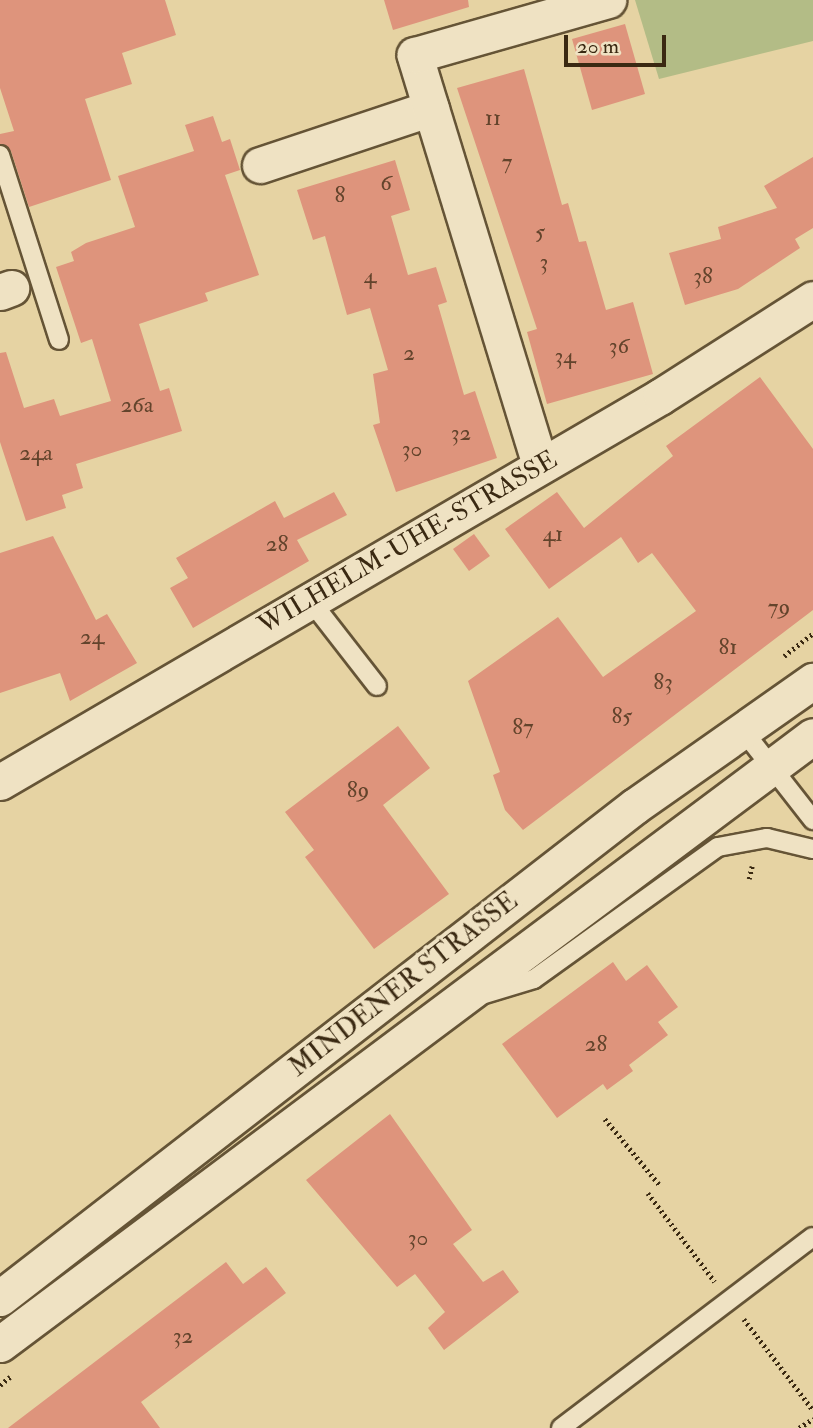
<!DOCTYPE html>
<html>
<head>
<meta charset="utf-8">
<style>
  body { margin:0 }
  #map { position:relative; width:813px; height:1428px; overflow:hidden; background:#e6d3a3; font-family:"IM FELL Double Pica",serif }
  div>[style] { position:absolute }
  [style*='--x'] { left:calc(var(--x)*1px); top:calc(var(--y)*1px); width:calc(var(--w)*1px); rotate:calc(var(--a)*1deg) }
  .green>* { inset:0; background:#b3bc86 }
  .building>* { inset:0; background:#de947c }
  .path>* { height:4.5px; margin-top:-2.25px; transform-origin:0; background:repeating-linear-gradient(90deg,#3a2912 0 2px,transparent 0 5.5px) }
  .roads { filter:drop-shadow(2px 0 #655436) drop-shadow(-2px 0 #655436) drop-shadow(0 2px #655436) drop-shadow(0 -2px #655436) }
  .service>* { height:18px; margin:-9px; padding:0 9px; transform-origin:9px; border-radius:9px; background:#efe2c3 }
  .minor>* { height:35px; margin:-17.5px; padding:0 17.5px; transform-origin:17.5px; border-radius:17.5px; background:#efe2c3 }
  span { translate:-50% -50%; white-space:nowrap; text-align:center; line-height:1.15; -webkit-text-stroke:7px #efe2c3; paint-order:stroke }
  .number-label { font-size:23px; color:#63442c }
  .number-label span { -webkit-text-stroke-width:0 }
  .street-label { font-size:26px; color:#3a2912 }
  .scale { position:absolute; left:564px; top:35px; width:102px; height:32px; box-sizing:border-box; border:4px solid #3a2912; border-top:0; padding-left:9px; font-size:21px; line-height:24px; white-space:nowrap; color:#3a2912; -webkit-text-stroke:5px #efe2c3; paint-order:stroke }
</style>
</head>
<body>
<div id="map">
  <div class="green">
    <i style="clip-path:polygon(635px 0,813px 0,813px 41px,659px 79px)"></i>
  </div>
  <div class="building">
    <i style="clip-path:polygon(0 0,165px 0,176px 35px,122px 53px,132px 84px,85px 99px,111px 180px,29px 207px,11px 151px,0 144px,0 134px,14px 131px,0 88px)"></i>
    <i style="clip-path:polygon(384px 0,468px 0,469px 7px,393px 30px)"></i>
    <i style="clip-path:polygon(625px 24px,645px 94px,592px 110px,572px 39px)"></i>
    <i style="clip-path:polygon(524px 69px,562px 205px,568px 203px,579px 242px,586px 241px,606px 310px,633px 302px,653px 374px,547px 404px,527px 332px,537px 329px,457px 88px)"></i>
    <i style="clip-path:polygon(213px 116px,222px 142px,230px 139px,240px 170px,225px 175px,259px 275px,205px 293px,208px 301px,139px 324px,160px 391px,169px 388px,182px 431px,76px 464px,83px 488px,62px 495px,66px 508px,26px 521px,0 442px,0 353px,6px 352px,24px 408px,54px 399px,60px 416px,111px 401px,92px 339px,81px 343px,56px 267px,74px 261px,71px 252px,86px 243px,135px 227px,118px 176px,194px 151px,185px 125px)"></i>
    <i style="clip-path:polygon(813px 157px,813px 228px,795px 239px,800px 248px,738px 289px,685px 305px,669px 253px,721px 239px,718px 227px,777px 208px,764px 186px)"></i>
    <i style="clip-path:polygon(395px 160px,410px 210px,391px 216px,408px 275px,436px 267px,447px 302px,438px 305px,464px 395px,475px 391px,497px 458px,396px 492px,373px 425px,380px 423px,373px 374px,388px 370px,370px 308px,347px 315px,325px 236px,313px 240px,297px 190px)"></i>
    <i style="clip-path:polygon(760px 377px,813px 449px,813px 610px,523px 830px,505px 810px,493px 775px,500px 772px,468px 681px,558px 617px,603px 677px,696px 611px,652px 553px,638px 563px,621px 537px,549px 589px,505px 529px,557px 492px,584px 528px,673px 456px,666px 446px)"></i>
    <i style="clip-path:polygon(334px 492px,347px 515px,297px 540px,309px 561px,193px 628px,170px 588px,188px 578px,176px 558px,275px 501px,284px 518px)"></i>
    <i style="clip-path:polygon(474px 534px,490px 556px,469px 571px,453px 549px)"></i>
    <i style="clip-path:polygon(53px 536px,96px 620px,107px 614px,137px 663px,70px 701px,60px 673px,0 693px,0 553px)"></i>
    <i style="clip-path:polygon(398px 726px,430px 768px,383px 805px,449px 894px,374px 949px,305px 857px,314px 850px,285px 812px)"></i>
    <i style="clip-path:polygon(613px 962px,626px 981px,647px 965px,678px 1007px,658px 1022px,668px 1035px,629px 1065px,633px 1071px,607px 1090px,603px 1084px,557px 1118px,502px 1044px)"></i>
    <i style="clip-path:polygon(390px 1114px,472px 1230px,453px 1244px,483px 1282px,503px 1270px,519px 1292px,444px 1350px,428px 1328px,445px 1312px,415px 1274px,397px 1287px,306px 1180px)"></i>
    <i style="clip-path:polygon(226px 1262px,243px 1284px,266px 1267px,286px 1293px,141px 1402px,160px 1428px,8px 1428px)"></i>
  </div>
  <div class="path">
    <i style="--x:784;--y:656;--w:37;--a:-38"></i>
    <i style="--x:749;--y:879;--w:13;--a:-77"></i>
    <i style="--x:605;--y:1119;--w:85;--a:50.3"></i>
    <i style="--x:648;--y:1193;--w:111;--a:53"></i>
    <i style="--x:744;--y:1319;--w:114;--a:52.8"></i>
    <i style="--x:0;--y:1385;--w:13;--a:-39"></i>
    <i style="--x:799;--y:1428;--w:17;--a:-33"></i>
  </div>
  <div class="roads">
    <div class="service">
      <i style="--x:0;--y:155;--w:194;--a:72.3"></i>
      <i style="--x:310;--y:600;--w:109;--a:52.1"></i>
      <i style="--x:741;--y:728;--w:117;--a:52"></i>
      <i style="--x:485;--y:994;--w:51;--a:-17"></i>
      <i style="--x:534;--y:979;--w:226;--a:-35.7"></i>
      <i style="--x:718;--y:847;--w:50;--a:-10.4"></i>
      <i style="--x:767;--y:838;--w:47;--a:13.4"></i>
      <i style="--x:561;--y:1428;--w:316;--a:-37.2"></i>
    </div>
    <div class="minor">
      <i style="--x:260;--y:165;--w:180;--a:-18.4"></i>
      <i style="--x:0;--y:292;--w:12;--a:-20"></i>
      <i style="--x:540;--y:465;--w:429;--a:-107"></i>
      <i style="--x:415;--y:55;--w:201;--a:-15.9"></i>
      <i style="--x:0;--y:782;--w:765;--a:-30.28"></i>
      <i style="--x:661;--y:396;--w:180;--a:-32.5"></i>
      <i style="--x:0;--y:1298;--w:803;--a:-37.77"></i>
      <i style="--x:635;--y:806;--w:218;--a:-35.1"></i>
      <i style="--x:0;--y:1344;--w:1015;--a:-36.79"></i>
    </div>
  </div>
  <div class="number-label">
    <span style="left:493px;top:118px">11</span>
    <span style="left:507px;top:162px">7</span>
    <span style="left:386px;top:183px">6</span>
    <span style="left:340px;top:195px">8</span>
    <span style="left:540px;top:232px">5</span>
    <span style="left:544px;top:262px">3</span>
    <span style="left:370px;top:276px">4</span>
    <span style="left:703px;top:276px">38</span>
    <span style="left:619px;top:346px">36</span>
    <span style="left:409px;top:353px">2</span>
    <span style="left:565px;top:356px">34</span>
    <span style="left:137px;top:405px">26a</span>
    <span style="left:461px;top:433px">32</span>
    <span style="left:412px;top:449px">30</span>
    <span style="left:36px;top:453px">24a</span>
    <span style="left:553px;top:534px">41</span>
    <span style="left:277px;top:544px">28</span>
    <span style="left:779px;top:607px">79</span>
    <span style="left:92px;top:637px">24</span>
    <span style="left:728px;top:647px">81</span>
    <span style="left:663px;top:682px">83</span>
    <span style="left:622px;top:716px">85</span>
    <span style="left:523px;top:727px">87</span>
    <span style="left:358px;top:790px">89</span>
    <span style="left:596px;top:1044px">28</span>
    <span style="left:418px;top:1238px">30</span>
    <span style="left:183px;top:1336px">32</span>
  </div>
  <div class="street-label">
    <span style="left:408px;top:543px;rotate:-30deg">WILHELM-UHE-STRASSE</span>
    <span style="left:404px;top:985px;rotate:-38deg">MINDENER STRASSE</span>
  </div>
  <div class="scale">20 m</div>
</div>
</body>
</html>
